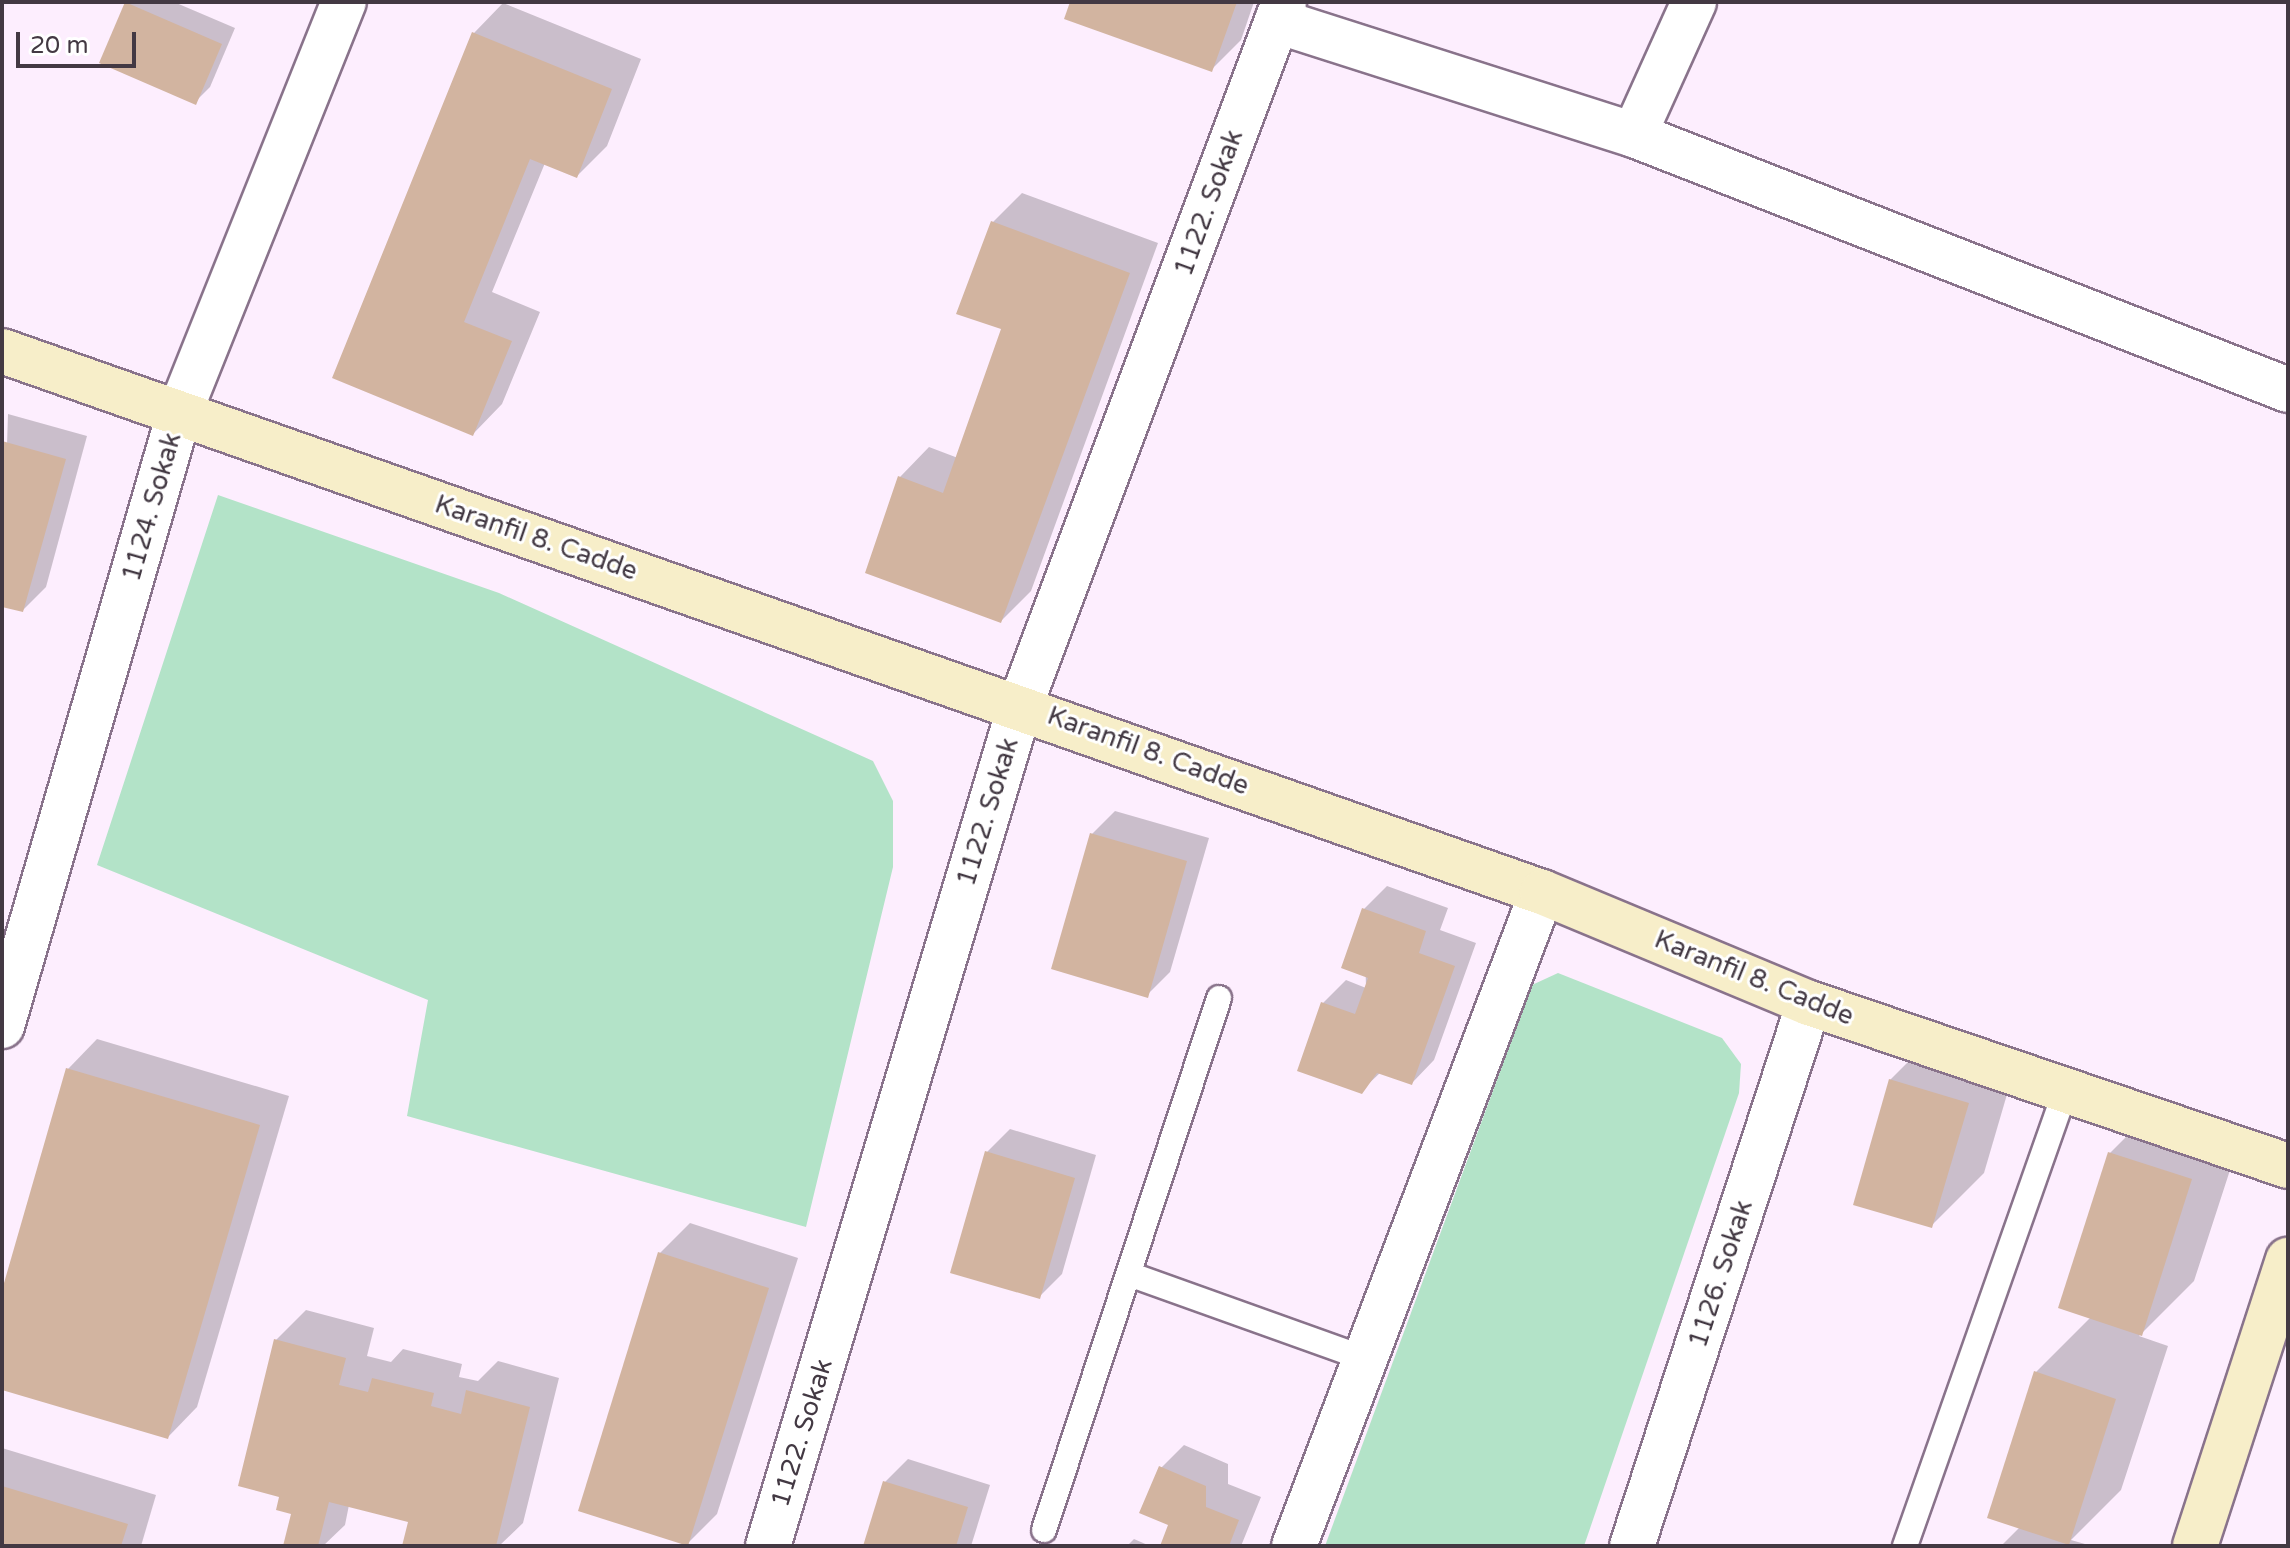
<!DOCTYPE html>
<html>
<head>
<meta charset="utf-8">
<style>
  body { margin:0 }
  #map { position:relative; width:2290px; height:1548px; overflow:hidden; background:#fdeefe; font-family:"Varela Round",sans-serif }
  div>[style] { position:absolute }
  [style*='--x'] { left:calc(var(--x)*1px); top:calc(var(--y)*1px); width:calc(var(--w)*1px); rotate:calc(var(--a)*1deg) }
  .green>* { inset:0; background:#b3e3c8 }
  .shadow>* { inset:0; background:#0003 }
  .building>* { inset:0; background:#d2b4a0 }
  .roads { filter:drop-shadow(2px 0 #89738b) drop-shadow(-2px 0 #89738b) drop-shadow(0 2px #89738b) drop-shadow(0 -2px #89738b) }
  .lane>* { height:24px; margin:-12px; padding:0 12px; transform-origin:12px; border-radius:12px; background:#fff }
  .street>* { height:44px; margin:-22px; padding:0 22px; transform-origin:22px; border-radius:22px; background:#fff }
  .secondary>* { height:44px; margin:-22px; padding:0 22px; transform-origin:22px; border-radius:22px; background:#f7eec9 }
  span { translate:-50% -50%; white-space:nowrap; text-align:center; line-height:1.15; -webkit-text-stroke:6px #fff; paint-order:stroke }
  .street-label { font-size:26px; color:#433943 }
  .frame { position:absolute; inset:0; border:4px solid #433943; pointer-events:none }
  .scale { position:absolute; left:16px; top:32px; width:120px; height:36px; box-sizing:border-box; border:4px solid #433943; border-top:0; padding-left:10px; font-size:24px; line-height:28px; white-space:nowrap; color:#433943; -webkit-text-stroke:6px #fff; paint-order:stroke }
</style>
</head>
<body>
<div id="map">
  <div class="green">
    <i style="clip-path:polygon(218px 495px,499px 593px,873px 761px,893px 801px,893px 867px,806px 1227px,407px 1116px,428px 1000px,97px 865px)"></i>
    <i style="clip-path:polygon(1558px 973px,1722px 1038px,1741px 1064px,1739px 1093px,1584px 1546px,1325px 1546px,1532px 985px)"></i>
  </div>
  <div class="shadow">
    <i style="clip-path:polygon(128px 2px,174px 2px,235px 28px,210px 87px,195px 102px)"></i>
    <i style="clip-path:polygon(1072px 2px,1254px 2px,1241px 40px,1212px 69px)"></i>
    <i style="clip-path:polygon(503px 3px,641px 59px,607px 146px,577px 176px,545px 163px,492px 292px,540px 312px,502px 404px,473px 434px,335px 377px,474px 33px)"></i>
    <i style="clip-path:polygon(1022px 193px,1158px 243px,1031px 591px,1001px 621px,900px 477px,929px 447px,958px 458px,1003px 328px,993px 222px)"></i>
    <i style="clip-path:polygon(8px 414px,87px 436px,46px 587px,23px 610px,2px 605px)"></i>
    <i style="clip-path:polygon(1115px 811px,1209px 838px,1170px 972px,1147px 995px,1092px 834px)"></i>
    <i style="clip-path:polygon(1387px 886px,1448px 908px,1440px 930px,1476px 943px,1434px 1060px,1412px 1083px,1381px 1072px,1361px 1091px,1323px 1003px,1346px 980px,1366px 988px,1364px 909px)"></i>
    <i style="clip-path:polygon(1943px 1027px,2020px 1050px,1984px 1173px,1931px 1226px,1890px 1080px)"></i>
    <i style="clip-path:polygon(97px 1039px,289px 1096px,197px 1407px,168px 1437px,2px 1388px,2px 1296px,68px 1069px)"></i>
    <i style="clip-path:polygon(2163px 1100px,2244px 1127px,2194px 1281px,2139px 1336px,2168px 1346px,2121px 1490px,2071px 1540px,2092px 1546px,2001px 1546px,2020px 1527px,2036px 1372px,2091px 1317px,2110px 1153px)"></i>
    <i style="clip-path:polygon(1010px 1129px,1096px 1155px,1062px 1274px,1039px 1297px,987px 1152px)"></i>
    <i style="clip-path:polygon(690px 1223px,798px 1258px,717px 1514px,688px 1543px,660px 1253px)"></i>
    <i style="clip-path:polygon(306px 1310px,374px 1328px,367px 1356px,391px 1362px,403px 1349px,462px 1364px,459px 1377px,478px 1381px,498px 1361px,559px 1378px,523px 1523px,499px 1546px,404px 1546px,411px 1521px,349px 1505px,345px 1525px,323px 1546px,285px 1546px,294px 1512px,282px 1495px,276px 1340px)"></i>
    <i style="clip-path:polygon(1184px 1445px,1228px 1464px,1228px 1484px,1261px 1497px,1241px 1546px,1162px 1546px,1171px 1524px,1161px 1468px)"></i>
    <i style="clip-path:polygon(2px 1448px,156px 1495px,141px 1546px,2px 1546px)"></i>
    <i style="clip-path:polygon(908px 1459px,990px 1485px,971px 1546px,865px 1546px,885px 1482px)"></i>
    <i style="clip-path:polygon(1134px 1539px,1150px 1546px,1127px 1546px)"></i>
  </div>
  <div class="building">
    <i style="clip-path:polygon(125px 2px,222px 44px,196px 105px,99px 63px)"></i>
    <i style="clip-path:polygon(1070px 2px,1237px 2px,1212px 72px,1064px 19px)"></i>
    <i style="clip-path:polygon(472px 32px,612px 89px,577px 178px,530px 159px,464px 322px,512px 341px,473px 436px,332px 378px)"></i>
    <i style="clip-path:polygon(991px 221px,1130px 273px,1001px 623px,865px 573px,898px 476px,943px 493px,1001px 329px,956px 314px)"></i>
    <i style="clip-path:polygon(2px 441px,66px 459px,23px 612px,2px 607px)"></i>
    <i style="clip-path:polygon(1090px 833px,1187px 861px,1148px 998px,1051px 969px)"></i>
    <i style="clip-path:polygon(1362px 908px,1426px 931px,1419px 953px,1455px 966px,1412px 1085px,1377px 1073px,1362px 1094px,1297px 1071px,1321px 1002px,1355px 1014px,1368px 978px,1341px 968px)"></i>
    <i style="clip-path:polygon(66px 1068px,260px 1125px,168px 1439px,2px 1390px,2px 1290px)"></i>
    <i style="clip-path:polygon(1889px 1079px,1969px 1103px,1932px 1228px,1853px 1205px)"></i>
    <i style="clip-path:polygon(985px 1151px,1075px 1178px,1040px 1299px,950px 1273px)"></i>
    <i style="clip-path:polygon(2108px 1152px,2192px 1179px,2142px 1336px,2058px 1308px)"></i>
    <i style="clip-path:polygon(658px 1252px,769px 1288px,688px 1546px,578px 1511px)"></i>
    <i style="clip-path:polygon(274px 1339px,346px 1358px,339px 1385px,368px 1392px,372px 1378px,434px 1393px,431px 1406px,461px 1414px,466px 1390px,530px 1407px,496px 1546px,402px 1546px,408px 1522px,329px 1502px,318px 1546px,283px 1546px,291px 1514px,276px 1510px,279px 1497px,238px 1486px)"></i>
    <i style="clip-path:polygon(2034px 1371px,2116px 1399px,2069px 1545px,1987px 1518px)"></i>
    <i style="clip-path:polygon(1159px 1466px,1206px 1486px,1206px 1507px,1239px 1520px,1229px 1546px,1160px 1546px,1168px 1525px,1139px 1513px)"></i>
    <i style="clip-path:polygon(883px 1481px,968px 1507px,956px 1546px,863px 1546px)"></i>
    <i style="clip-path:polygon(2px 1486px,128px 1524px,121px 1546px,2px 1546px)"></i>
  </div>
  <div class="roads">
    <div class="lane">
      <i style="--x:1129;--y:1274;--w:252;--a:19.7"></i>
      <i style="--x:1044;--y:1530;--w:560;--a:-71.79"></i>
      <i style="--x:1905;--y:1546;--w:484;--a:-70.6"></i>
    </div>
    <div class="street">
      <i style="--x:1277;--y:21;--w:375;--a:17.7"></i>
      <i style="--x:1634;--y:135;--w:702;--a:21.3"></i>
      <i style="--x:1634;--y:135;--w:146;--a:-65.7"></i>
      <i style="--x:2;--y:1026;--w:637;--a:-73.87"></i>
      <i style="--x:179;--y:414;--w:444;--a:-68.2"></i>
      <i style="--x:768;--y:1546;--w:877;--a:-73.3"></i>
      <i style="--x:1020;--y:706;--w:752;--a:-69.44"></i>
      <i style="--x:1294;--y:1546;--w:699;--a:-69.23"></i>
      <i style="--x:1632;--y:1546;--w:571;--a:-71.95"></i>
    </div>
    <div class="secondary">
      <i style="--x:2;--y:351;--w:1632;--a:19.36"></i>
      <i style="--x:1542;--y:892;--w:289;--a:22.6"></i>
      <i style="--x:1809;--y:1003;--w:506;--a:18.79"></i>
      <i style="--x:2195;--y:1546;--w:301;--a:-72"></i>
    </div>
  </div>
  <div class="street-label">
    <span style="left:1209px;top:203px;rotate:-70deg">1122. Sokak</span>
    <span style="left:152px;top:507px;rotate:-74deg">1124. Sokak</span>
    <span style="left:536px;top:538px;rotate:19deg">Karanfil 8. Cadde</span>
    <span style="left:1148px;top:751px;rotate:20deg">Karanfil 8. Cadde</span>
    <span style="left:988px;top:812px;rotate:-73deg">1122. Sokak</span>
    <span style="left:1754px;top:978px;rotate:22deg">Karanfil 8. Cadde</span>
    <span style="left:1721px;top:1274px;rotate:-72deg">1126. Sokak</span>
    <span style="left:802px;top:1433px;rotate:-73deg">1122. Sokak</span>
  </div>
  <div class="frame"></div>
  <div class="scale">20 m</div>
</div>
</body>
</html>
